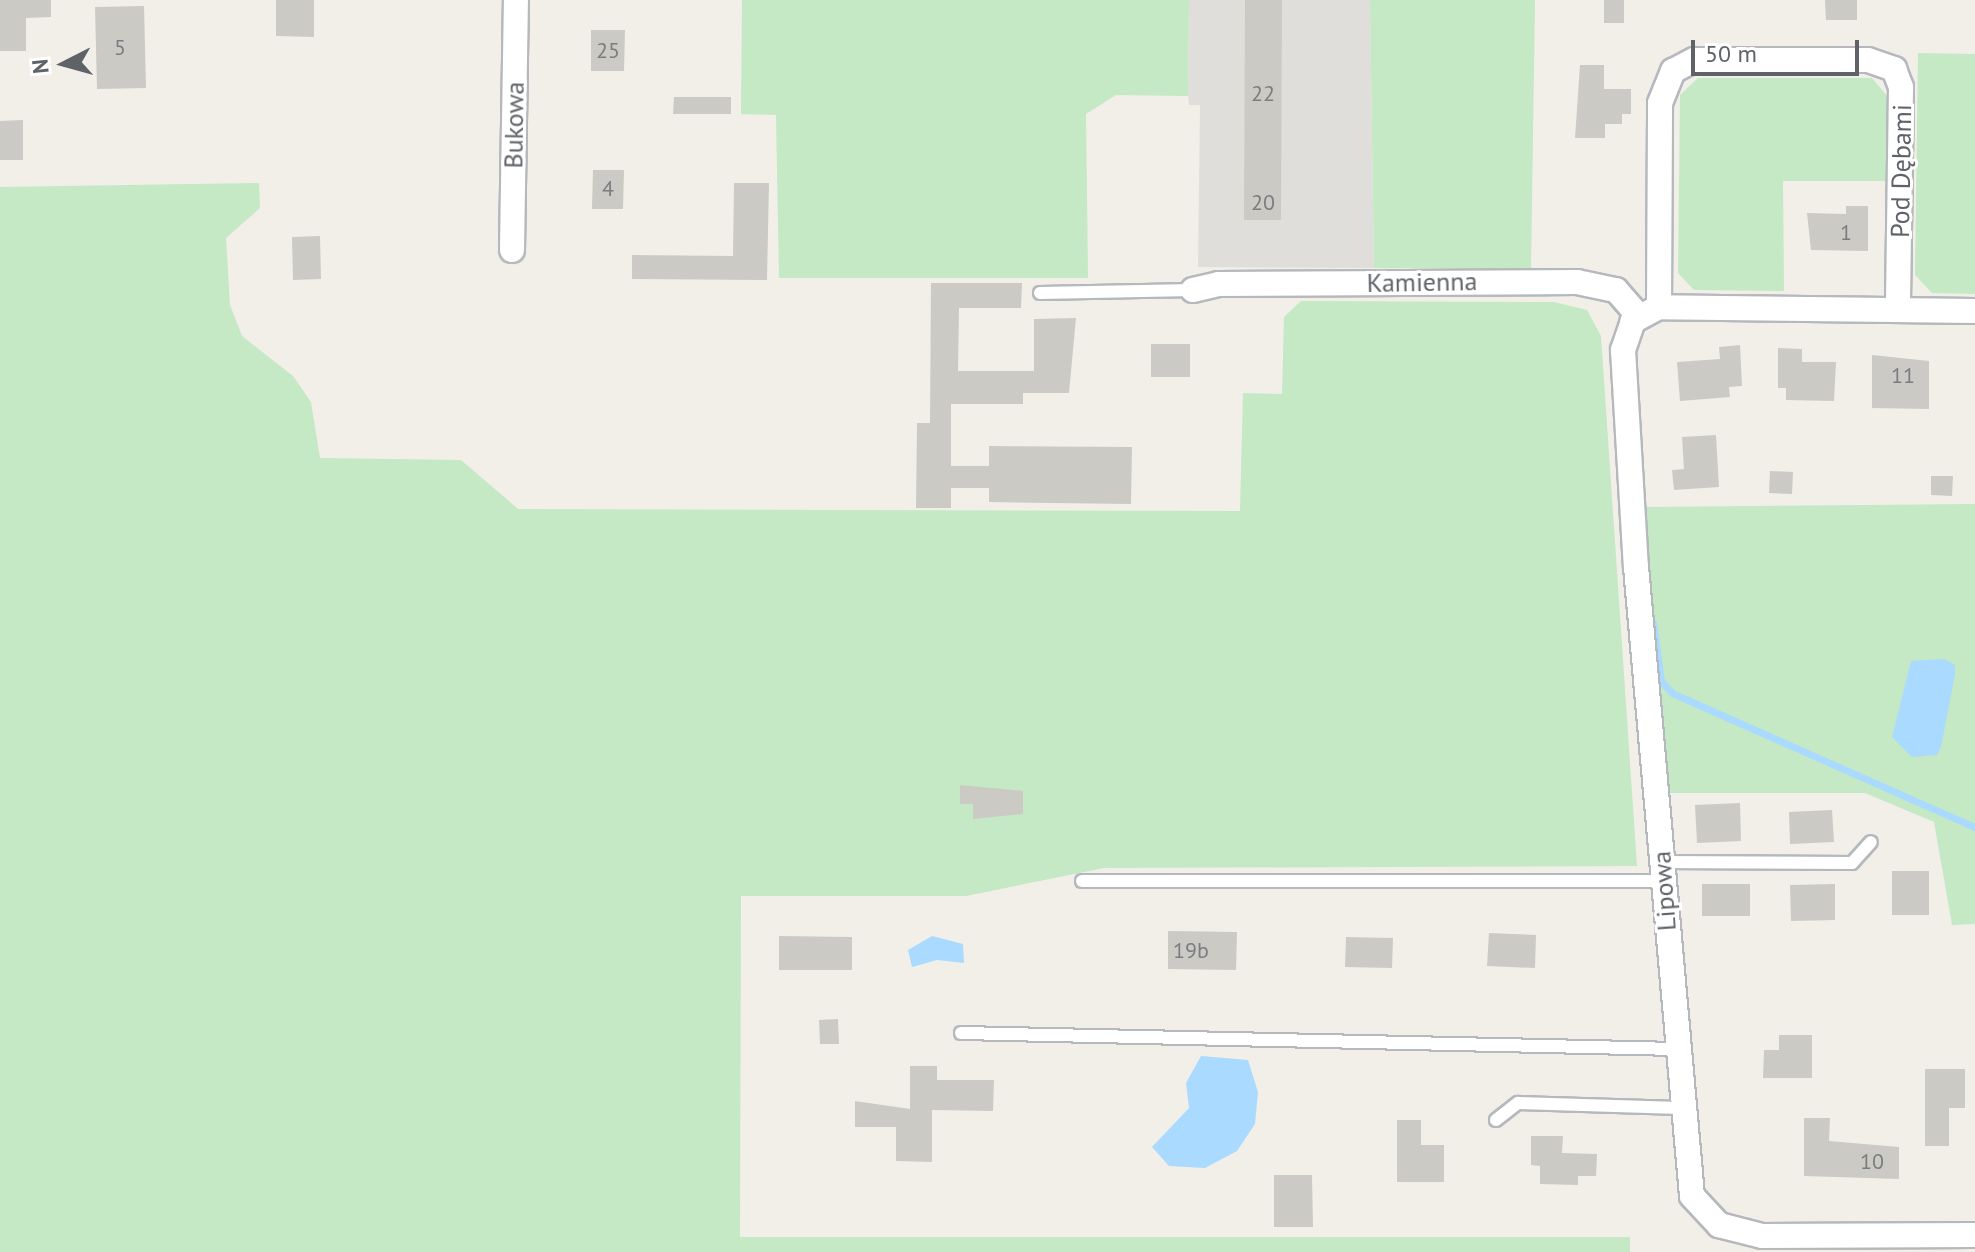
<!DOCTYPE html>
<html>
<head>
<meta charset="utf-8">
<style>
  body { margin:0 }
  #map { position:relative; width:1975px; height:1252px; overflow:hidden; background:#f1efe8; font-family:"PT Sans",sans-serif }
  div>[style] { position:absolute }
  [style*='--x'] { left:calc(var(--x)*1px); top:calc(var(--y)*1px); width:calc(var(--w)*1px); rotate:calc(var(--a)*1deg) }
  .industrial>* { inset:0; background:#e0deda }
  .green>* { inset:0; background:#c5e8c5 }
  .water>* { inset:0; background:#aadaff }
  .stream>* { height:7px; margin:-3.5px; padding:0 3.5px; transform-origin:3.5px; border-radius:3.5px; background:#aadaff }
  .building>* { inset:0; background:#cccac5 }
  .roads { filter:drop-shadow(2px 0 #b5b8bc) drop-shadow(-2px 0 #b5b8bc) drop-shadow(0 2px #b5b8bc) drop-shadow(0 -2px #b5b8bc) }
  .service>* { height:12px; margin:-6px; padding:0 6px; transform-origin:6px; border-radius:6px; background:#fff }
  .minor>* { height:24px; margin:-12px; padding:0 12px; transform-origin:12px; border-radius:12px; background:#fff }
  span { translate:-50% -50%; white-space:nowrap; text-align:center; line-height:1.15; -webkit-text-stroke:6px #fff; paint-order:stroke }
  .number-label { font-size:22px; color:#7a7d7f }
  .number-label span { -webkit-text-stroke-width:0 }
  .street-label { font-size:26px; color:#5f6368 }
  .north { position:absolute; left:24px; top:24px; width:80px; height:80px; -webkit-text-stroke:6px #fff; paint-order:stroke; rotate:264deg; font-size:22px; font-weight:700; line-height:32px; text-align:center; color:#5f6368 }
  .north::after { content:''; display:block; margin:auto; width:28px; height:36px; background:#5f6368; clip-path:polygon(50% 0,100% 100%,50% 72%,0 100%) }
  .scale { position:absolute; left:1691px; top:40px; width:168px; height:36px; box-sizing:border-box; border:4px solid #5f6368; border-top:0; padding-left:10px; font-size:24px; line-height:28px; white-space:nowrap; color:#5f6368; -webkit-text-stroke:6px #fff; paint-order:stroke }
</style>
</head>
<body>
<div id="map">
  <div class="industrial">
    <i style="clip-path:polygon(1189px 0,1370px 0,1374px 268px,1198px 267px,1200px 105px,1189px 105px,1188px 96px)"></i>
  </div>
  <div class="green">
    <i style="clip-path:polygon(742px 0,1189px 0,1188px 96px,1116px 95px,1086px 114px,1088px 278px,779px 278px,776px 115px,741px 114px)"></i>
    <i style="clip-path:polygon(1370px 0,1535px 0,1531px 269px,1374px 268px)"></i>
    <i style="clip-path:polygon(1918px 53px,1975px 54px,1975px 294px,1932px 293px,1915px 275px)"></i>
    <i style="clip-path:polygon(1698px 78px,1872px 78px,1888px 97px,1888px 181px,1783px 181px,1784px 291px,1694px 290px,1678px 273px,1680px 95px)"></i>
    <i style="clip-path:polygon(259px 183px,260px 208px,226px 238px,230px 305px,242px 336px,293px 376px,311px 402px,320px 458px,461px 460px,518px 509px,1240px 511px,1243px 393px,1282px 394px,1284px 317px,1301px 301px,1554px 302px,1587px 310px,1601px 336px,1637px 866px,1104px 868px,966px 896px,741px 896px,740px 1237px,1630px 1237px,1630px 1252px,0 1252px,0 187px)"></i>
    <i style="clip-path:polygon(1975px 504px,1975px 924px,1952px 925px,1934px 822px,1865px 793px,1669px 793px,1654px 689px,1643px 507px)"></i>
  </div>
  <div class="water">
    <i style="clip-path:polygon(1944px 659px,1955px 665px,1955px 674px,1941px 747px,1937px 755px,1912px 757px,1892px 737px,1911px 661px)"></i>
    <i style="clip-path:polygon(932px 936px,963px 944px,964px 963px,937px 960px,912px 967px,908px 950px)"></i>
    <i style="clip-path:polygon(1201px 1056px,1248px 1060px,1258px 1092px,1255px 1124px,1237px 1151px,1205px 1168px,1169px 1166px,1152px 1147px,1189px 1108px,1186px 1083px)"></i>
  </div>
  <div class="stream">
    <i style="--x:1653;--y:623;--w:59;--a:82.1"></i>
    <i style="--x:1661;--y:681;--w:16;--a:47"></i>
    <i style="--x:1672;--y:693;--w:331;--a:23.9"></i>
  </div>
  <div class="building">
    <i style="clip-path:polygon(0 0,51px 0,51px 17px,26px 18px,26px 51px,0 51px)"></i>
    <i style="clip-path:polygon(276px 0,314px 0,314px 37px,276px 36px)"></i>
    <i style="clip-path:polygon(1245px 0,1282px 0,1281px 220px,1244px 220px)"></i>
    <i style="clip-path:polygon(1604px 0,1624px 0,1624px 23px,1604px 23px)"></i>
    <i style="clip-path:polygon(1825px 0,1857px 0,1857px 20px,1826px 20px)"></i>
    <i style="clip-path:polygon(144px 6px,146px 88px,97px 89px,95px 7px)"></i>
    <i style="clip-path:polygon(591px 30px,625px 30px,624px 71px,591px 71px)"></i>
    <i style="clip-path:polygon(1580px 65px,1604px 65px,1604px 89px,1631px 89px,1631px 114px,1622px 114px,1622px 124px,1605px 124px,1605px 138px,1575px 138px)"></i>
    <i style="clip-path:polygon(674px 97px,731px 97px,731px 114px,673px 114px)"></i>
    <i style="clip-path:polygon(23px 120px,23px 160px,0 160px,0 121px)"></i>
    <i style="clip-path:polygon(593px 170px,624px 170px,623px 209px,592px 209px)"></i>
    <i style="clip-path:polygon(734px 183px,769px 183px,767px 280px,632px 279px,632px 255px,733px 256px)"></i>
    <i style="clip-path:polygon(1846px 206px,1868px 206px,1868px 251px,1811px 250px,1807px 213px,1846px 214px)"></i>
    <i style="clip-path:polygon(320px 236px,321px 279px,293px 280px,292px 237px)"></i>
    <i style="clip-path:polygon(931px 283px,1022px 283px,1021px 308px,959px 308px,958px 371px,1034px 371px,1034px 319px,1076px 318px,1069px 393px,1023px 393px,1023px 404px,951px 404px,951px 466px,989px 466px,989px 446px,1132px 447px,1131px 504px,989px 502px,989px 488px,951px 488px,951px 508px,916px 508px,917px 423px,930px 423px)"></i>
    <i style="clip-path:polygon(1151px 344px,1190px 344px,1190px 377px,1151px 377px)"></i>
    <i style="clip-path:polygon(1740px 345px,1742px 386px,1729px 387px,1730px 397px,1680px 401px,1677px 362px,1720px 359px,1719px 347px)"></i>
    <i style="clip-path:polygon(1778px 348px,1802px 349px,1802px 362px,1836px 362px,1834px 401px,1786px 400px,1786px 388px,1778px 388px)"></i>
    <i style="clip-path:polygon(1872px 355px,1929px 361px,1929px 409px,1872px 408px)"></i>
    <i style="clip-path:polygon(1716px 435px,1719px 487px,1674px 490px,1672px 470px,1684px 469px,1682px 437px)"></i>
    <i style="clip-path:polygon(1770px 471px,1793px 472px,1792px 494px,1769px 493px)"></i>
    <i style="clip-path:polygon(1931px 476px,1953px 476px,1952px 496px,1931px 495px)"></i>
    <i style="clip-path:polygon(960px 785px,1023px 791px,1023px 814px,973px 819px,973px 804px,960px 804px)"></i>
    <i style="clip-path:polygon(1740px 803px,1741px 841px,1697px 843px,1695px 805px)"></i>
    <i style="clip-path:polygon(1832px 810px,1834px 842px,1790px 844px,1789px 812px)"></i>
    <i style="clip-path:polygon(1892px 871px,1929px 871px,1929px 915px,1892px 915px)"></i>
    <i style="clip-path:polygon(1702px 884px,1750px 884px,1750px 916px,1702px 916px)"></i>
    <i style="clip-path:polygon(1835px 884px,1835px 920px,1791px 921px,1790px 885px)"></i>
    <i style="clip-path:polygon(1168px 931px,1237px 932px,1236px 970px,1168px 969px)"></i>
    <i style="clip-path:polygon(1489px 933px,1536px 935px,1535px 968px,1487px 966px)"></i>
    <i style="clip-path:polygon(779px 936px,852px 937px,852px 970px,779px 970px)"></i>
    <i style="clip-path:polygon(1346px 937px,1393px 938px,1392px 968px,1345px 967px)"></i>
    <i style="clip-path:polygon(838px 1019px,839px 1044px,820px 1044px,819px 1020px)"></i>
    <i style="clip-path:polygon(1779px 1035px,1812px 1035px,1812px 1078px,1763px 1078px,1764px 1050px,1779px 1050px)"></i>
    <i style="clip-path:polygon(910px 1066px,937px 1066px,937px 1080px,994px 1080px,993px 1111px,932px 1110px,932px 1162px,896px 1161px,896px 1127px,855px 1127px,855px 1101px,910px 1109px)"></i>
    <i style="clip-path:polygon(1925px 1069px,1965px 1069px,1965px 1108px,1949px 1108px,1949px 1146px,1925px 1146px)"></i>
    <i style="clip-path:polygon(1804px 1118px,1830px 1118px,1829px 1141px,1899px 1147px,1899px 1179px,1804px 1176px)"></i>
    <i style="clip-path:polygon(1397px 1120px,1421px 1120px,1421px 1145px,1444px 1145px,1444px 1182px,1397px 1182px)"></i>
    <i style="clip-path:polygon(1531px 1136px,1563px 1136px,1562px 1153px,1597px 1154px,1596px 1176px,1578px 1176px,1578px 1185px,1540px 1184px,1540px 1166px,1531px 1165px)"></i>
    <i style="clip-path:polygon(1274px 1175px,1312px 1175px,1313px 1227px,1274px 1227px)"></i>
  </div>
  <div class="roads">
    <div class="service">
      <i style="--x:1040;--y:293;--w:153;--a:-1.1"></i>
      <i style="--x:1662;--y:862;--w:190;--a:0.3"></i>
      <i style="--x:1852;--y:863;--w:28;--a:-48"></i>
      <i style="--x:1082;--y:881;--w:581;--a:0"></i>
      <i style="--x:961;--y:1033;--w:715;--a:1.28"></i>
      <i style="--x:1496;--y:1120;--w:28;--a:-38"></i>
      <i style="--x:1518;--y:1103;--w:162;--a:1.8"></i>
    </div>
    <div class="minor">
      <i style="--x:512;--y:250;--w:250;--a:-89.1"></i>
      <i style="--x:1193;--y:290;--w:26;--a:-13"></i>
      <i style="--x:1218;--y:284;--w:359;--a:-0.3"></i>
      <i style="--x:1577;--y:282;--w:40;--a:12"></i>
      <i style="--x:1616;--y:290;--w:33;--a:49"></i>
      <i style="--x:1659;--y:307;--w:204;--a:-89.7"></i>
      <i style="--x:1660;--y:103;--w:35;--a:-68"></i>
      <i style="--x:1673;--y:71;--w:24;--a:-28"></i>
      <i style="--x:1694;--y:60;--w:174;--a:0"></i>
      <i style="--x:1868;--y:60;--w:28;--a:19"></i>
      <i style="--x:1894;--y:69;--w:19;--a:69"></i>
      <i style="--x:1901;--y:87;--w:222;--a:90.8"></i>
      <i style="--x:1975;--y:311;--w:316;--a:-179.3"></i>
      <i style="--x:1659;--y:307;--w:30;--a:152"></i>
      <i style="--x:1633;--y:321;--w:31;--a:109"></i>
      <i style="--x:1623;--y:350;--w:217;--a:86.6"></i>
      <i style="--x:1636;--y:567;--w:631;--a:84.91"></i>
      <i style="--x:1692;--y:1196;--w:40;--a:47"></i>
      <i style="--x:1719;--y:1225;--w:44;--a:14.3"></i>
      <i style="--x:1762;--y:1236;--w:213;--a:-0.3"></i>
    </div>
  </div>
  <div class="number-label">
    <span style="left:120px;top:48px">5</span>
    <span style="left:608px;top:51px">25</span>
    <span style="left:1263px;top:94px">22</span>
    <span style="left:608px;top:189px">4</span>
    <span style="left:1263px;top:203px">20</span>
    <span style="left:1846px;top:233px">1</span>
    <span style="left:1903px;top:376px">11</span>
    <span style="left:1191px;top:951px">19b</span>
    <span style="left:1872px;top:1162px">10</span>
  </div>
  <div class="street-label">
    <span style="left:514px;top:125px;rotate:-89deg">Bukowa</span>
    <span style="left:1901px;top:171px;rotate:-89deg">Pod Dębami</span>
    <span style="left:1422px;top:282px;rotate:-1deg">Kamienna</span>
    <span style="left:1664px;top:891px;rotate:-94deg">Lipowa</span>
  </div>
  <div class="north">N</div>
  <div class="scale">50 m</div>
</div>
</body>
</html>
